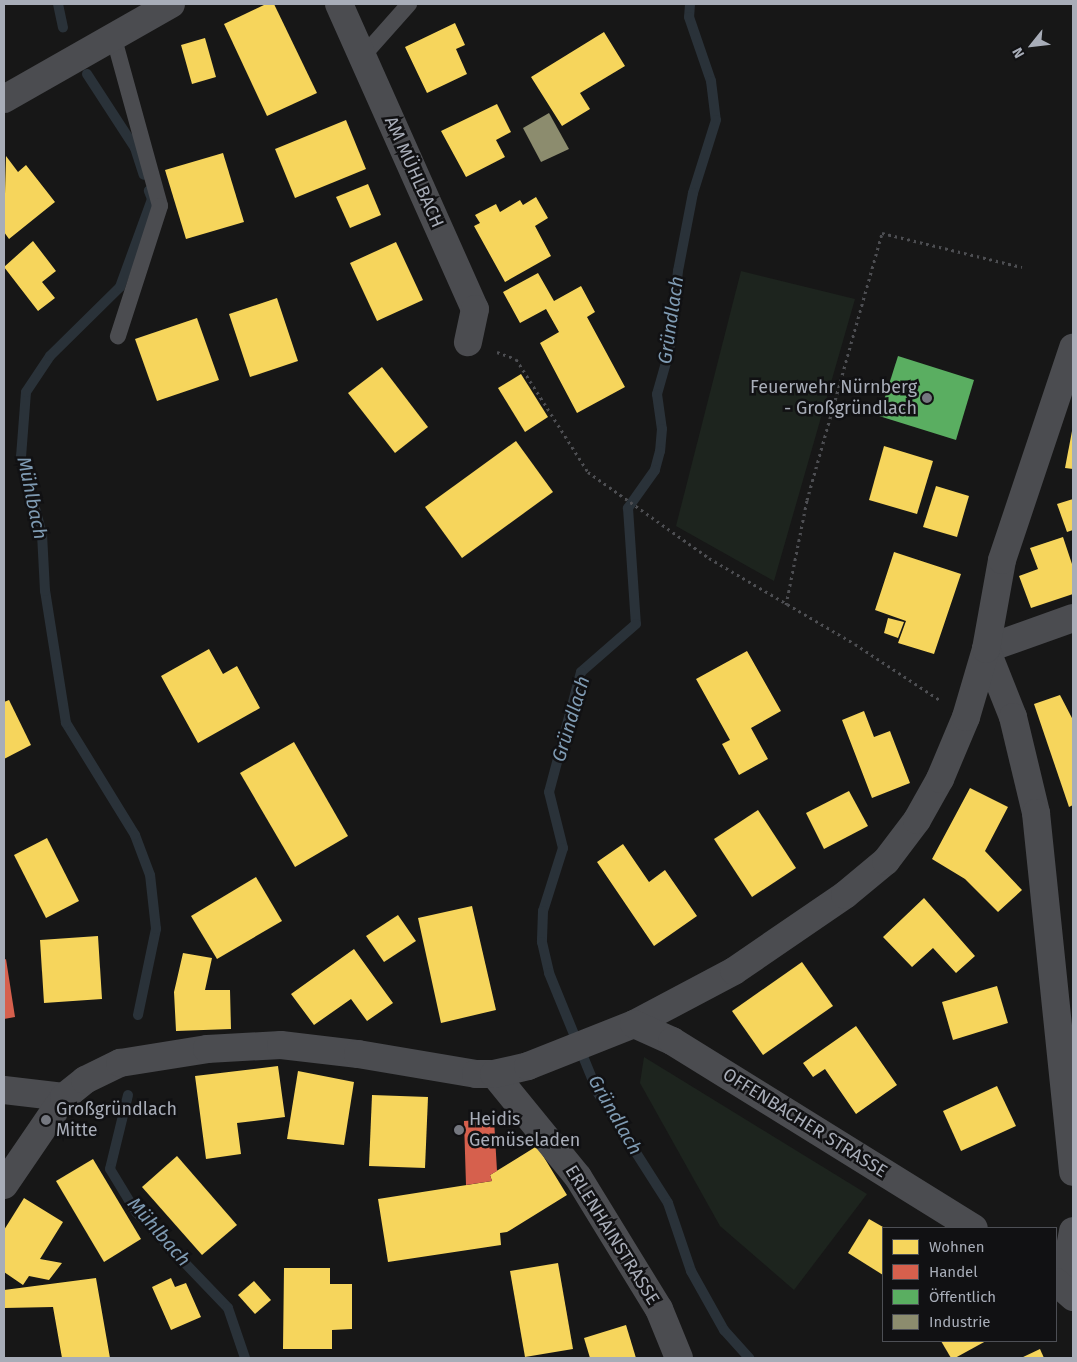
<!DOCTYPE html>
<html>
<head>
<meta charset="utf-8">
<style>
  body { margin:0 }
  #map { position:relative; width:1077px; height:1362px; overflow:hidden; background:#171717; font-family:"Fira Sans",sans-serif }
  div>[style] { position:absolute }
  [style*='--x'] { left:calc(var(--x)*1px); top:calc(var(--y)*1px); width:calc(var(--w)*1px); rotate:calc(var(--a)*1deg) }
  .green>* { inset:0; background:#1d241e }
  .homes>* { inset:0; background:#f6d55c }
  .shops>* { inset:0; background:#d6604d }
  .public>* { inset:0; background:#5aae61 }
  .industry>* { inset:0; background:#8c8c6e }
  .stream>* { height:10px; margin:-5px; padding:0 5px; transform-origin:5px; border-radius:5px; background:#2a3239 }
  .path>* { height:3px; margin-top:-1.5px; transform-origin:0; background:repeating-linear-gradient(90deg,#4d4e52 0 2.5px,transparent 0 6.5px) }
  .service>* { height:16px; margin:-8px; padding:0 8px; transform-origin:8px; border-radius:8px; background:#4b4c50 }
  .minor>* { height:28px; margin:-14px; padding:0 14px; transform-origin:14px; border-radius:14px; background:#4b4c50 }
  .tertiary>* { height:28px; margin:-14px; padding:0 14px; transform-origin:14px; border-radius:14px; background:#4b4c50 }
  .dots>* { width:14px; height:14px; translate:-50% -50%; box-sizing:border-box; border:2px solid #111113; border-radius:50% }
  span { translate:-50% -50%; white-space:nowrap; text-align:center; line-height:1.15; -webkit-text-stroke:5px #111113; paint-order:stroke }
  .street-label { font-size:18px; color:#a8adb8 }
  .poi-label { font-size:18px; color:#a8adb8 }
  .right { translate:-100% -50%; text-align:right }
  .left { translate:0 -50%; text-align:left }
  .water-label { font-size:19px; color:#7f9bb3; font-style:italic }
  .frame { position:absolute; inset:0; border:5px solid #a8adb8; pointer-events:none }
  .legend { position:absolute; left:882px; top:1227px; width:175px; height:115px; box-sizing:border-box; background:#111113; border:1px solid #4d4f55; margin:0; padding:6px 9px; list-style:none; font-size:15px; color:#a8adb8 }
  .legend li { display:flex; align-items:center; gap:10px; height:25px }
  .legend b { width:25px; border:1px solid #4d4f55 }
  .north { position:absolute; left:1007px; top:20px; width:50px; height:50px; -webkit-text-stroke:4px #111113; paint-order:stroke; rotate:241deg; font-size:14px; font-weight:700; line-height:20px; text-align:center; color:#a8adb8 }
  .north::after { content:''; display:block; margin:auto; width:18px; height:22px; background:#a8adb8; clip-path:polygon(50% 0,100% 100%,50% 72%,0 100%) }
</style>
</head>
<body>
<div id="map">
  <div class="green">
    <i style="clip-path:polygon(741px 271px,855px 299px,774px 581px,676px 526px)"></i>
    <i style="clip-path:polygon(644px 1057px,867px 1194px,794px 1290px,720px 1226px,640px 1083px)"></i>
  </div>
  <div class="homes">
    <i style="clip-path:polygon(266px 4px,274px 4px,317px 93px,267px 116px,224px 24px)"></i>
    <i style="clip-path:polygon(455px 23px,465px 45px,456px 49px,467px 74px,427px 93px,405px 47px)"></i>
    <i style="clip-path:polygon(604px 32px,625px 66px,580px 93px,590px 109px,562px 126px,531px 77px)"></i>
    <i style="clip-path:polygon(205px 38px,216px 77px,192px 84px,181px 45px)"></i>
    <i style="clip-path:polygon(497px 104px,511px 132px,496px 140px,505px 157px,466px 177px,441px 131px)"></i>
    <i style="clip-path:polygon(346px 120px,366px 169px,295px 198px,275px 149px)"></i>
    <i style="clip-path:polygon(223px 153px,244px 222px,186px 239px,165px 170px)"></i>
    <i style="clip-path:polygon(6px 156px,18px 172px,26px 165px,55px 202px,9px 239px,4px 232px)"></i>
    <i style="clip-path:polygon(368px 184px,381px 215px,350px 228px,336px 197px)"></i>
    <i style="clip-path:polygon(536px 197px,548px 218px,535px 226px,551px 256px,505px 282px,474px 226px,480px 223px,475px 215px,496px 204px,500px 212px,520px 200px,523px 205px)"></i>
    <i style="clip-path:polygon(33px 241px,56px 271px,42px 282px,55px 298px,38px 311px,4px 267px)"></i>
    <i style="clip-path:polygon(396px 242px,423px 300px,377px 321px,350px 263px)"></i>
    <i style="clip-path:polygon(538px 273px,554px 301px,581px 286px,595px 312px,587px 317px,625px 387px,577px 413px,540px 343px,559px 332px,546px 309px,520px 323px,503px 292px)"></i>
    <i style="clip-path:polygon(277px 298px,298px 361px,250px 377px,229px 314px)"></i>
    <i style="clip-path:polygon(197px 318px,219px 380px,157px 401px,135px 339px)"></i>
    <i style="clip-path:polygon(382px 367px,428px 427px,395px 453px,348px 393px)"></i>
    <i style="clip-path:polygon(521px 374px,548px 417px,525px 432px,498px 388px)"></i>
    <i style="clip-path:polygon(1072px 431px,1073px 431px,1073px 469px,1065px 468px)"></i>
    <i style="clip-path:polygon(516px 441px,553px 492px,462px 558px,425px 507px)"></i>
    <i style="clip-path:polygon(884px 446px,933px 461px,917px 514px,869px 500px)"></i>
    <i style="clip-path:polygon(936px 486px,969px 496px,957px 537px,923px 527px)"></i>
    <i style="clip-path:polygon(1073px 499px,1073px 530px,1067px 532px,1057px 504px)"></i>
    <i style="clip-path:polygon(1063px 537px,1073px 567px,1073px 594px,1031px 608px,1019px 576px,1038px 569px,1030px 548px)"></i>
    <i style="clip-path:polygon(894px 552px,961px 574px,934px 654px,898px 643px,906px 621px,875px 610px)"></i>
    <i style="clip-path:polygon(888px 618px,904px 622px,898px 638px,884px 633px)"></i>
    <i style="clip-path:polygon(209px 649px,223px 674px,237px 666px,260px 708px,198px 743px,161px 676px)"></i>
    <i style="clip-path:polygon(747px 651px,781px 711px,751px 728px,768px 759px,739px 775px,722px 744px,730px 740px,696px 679px)"></i>
    <i style="clip-path:polygon(1060px 695px,1073px 720px,1073px 805px,1069px 807px,1034px 704px)"></i>
    <i style="clip-path:polygon(9px 700px,31px 745px,4px 759px,4px 702px)"></i>
    <i style="clip-path:polygon(864px 711px,874px 737px,890px 731px,910px 783px,872px 798px,842px 720px)"></i>
    <i style="clip-path:polygon(294px 742px,348px 836px,295px 867px,240px 773px)"></i>
    <i style="clip-path:polygon(970px 788px,1008px 807px,985px 851px,1022px 890px,998px 912px,965px 879px,932px 859px)"></i>
    <i style="clip-path:polygon(849px 791px,868px 826px,824px 849px,806px 813px)"></i>
    <i style="clip-path:polygon(758px 810px,796px 868px,752px 897px,714px 839px)"></i>
    <i style="clip-path:polygon(47px 838px,79px 901px,46px 918px,14px 855px)"></i>
    <i style="clip-path:polygon(623px 844px,649px 882px,665px 870px,697px 916px,654px 946px,597px 862px)"></i>
    <i style="clip-path:polygon(256px 877px,282px 921px,217px 959px,191px 916px)"></i>
    <i style="clip-path:polygon(924px 898px,975px 956px,956px 973px,933px 948px,912px 967px,883px 937px)"></i>
    <i style="clip-path:polygon(472px 906px,496px 1010px,441px 1023px,418px 918px)"></i>
    <i style="clip-path:polygon(398px 915px,416px 941px,384px 962px,366px 936px)"></i>
    <i style="clip-path:polygon(98px 936px,102px 999px,44px 1003px,40px 940px)"></i>
    <i style="clip-path:polygon(354px 949px,393px 1003px,367px 1021px,351px 999px,314px 1025px,291px 994px)"></i>
    <i style="clip-path:polygon(183px 953px,212px 958px,205px 990px,230px 990px,231px 1029px,176px 1031px,174px 992px)"></i>
    <i style="clip-path:polygon(802px 962px,833px 1006px,763px 1055px,732px 1011px)"></i>
    <i style="clip-path:polygon(997px 986px,1008px 1023px,953px 1040px,942px 1002px)"></i>
    <i style="clip-path:polygon(856px 1026px,897px 1085px,856px 1114px,825px 1069px,813px 1077px,803px 1063px)"></i>
    <i style="clip-path:polygon(278px 1066px,285px 1117px,237px 1123px,241px 1154px,206px 1159px,195px 1076px)"></i>
    <i style="clip-path:polygon(298px 1071px,354px 1082px,344px 1145px,287px 1139px)"></i>
    <i style="clip-path:polygon(997px 1086px,1016px 1126px,961px 1151px,943px 1111px)"></i>
    <i style="clip-path:polygon(372px 1095px,428px 1097px,425px 1168px,369px 1166px)"></i>
    <i style="clip-path:polygon(537px 1146px,567px 1195px,507px 1232px,500px 1233px,501px 1245px,388px 1262px,378px 1199px,492px 1181px,490px 1175px)"></i>
    <i style="clip-path:polygon(177px 1156px,237px 1225px,202px 1255px,142px 1187px)"></i>
    <i style="clip-path:polygon(93px 1159px,141px 1239px,104px 1262px,56px 1181px)"></i>
    <i style="clip-path:polygon(24px 1198px,63px 1222px,40px 1259px,62px 1263px,49px 1280px,29px 1276px,23px 1285px,4px 1272px,4px 1230px)"></i>
    <i style="clip-path:polygon(869px 1219px,883px 1227px,883px 1275px,848px 1253px)"></i>
    <i style="clip-path:polygon(558px 1263px,573px 1349px,525px 1357px,510px 1271px)"></i>
    <i style="clip-path:polygon(284px 1268px,330px 1268px,330px 1284px,352px 1284px,352px 1329px,332px 1330px,332px 1349px,283px 1349px)"></i>
    <i style="clip-path:polygon(96px 1278px,110px 1358px,62px 1358px,53px 1307px,4px 1308px,4px 1290px)"></i>
    <i style="clip-path:polygon(171px 1278px,175px 1287px,186px 1283px,201px 1317px,171px 1330px,152px 1287px)"></i>
    <i style="clip-path:polygon(254px 1281px,271px 1300px,255px 1314px,238px 1295px)"></i>
    <i style="clip-path:polygon(626px 1325px,636px 1358px,590px 1358px,584px 1338px)"></i>
    <i style="clip-path:polygon(941px 1341px,986px 1341px,955px 1358px,951px 1358px)"></i>
    <i style="clip-path:polygon(1040px 1349px,1044px 1358px,1021px 1358px)"></i>
  </div>
  <div class="shops">
    <i style="clip-path:polygon(6px 959px,15px 1017px,4px 1019px,4px 960px)"></i>
    <i style="clip-path:polygon(494px 1119px,497px 1171px,490px 1175px,492px 1181px,466px 1185px,464px 1121px)"></i>
  </div>
  <div class="public">
    <i style="clip-path:polygon(898px 356px,974px 380px,956px 440px,879px 416px)"></i>
  </div>
  <div class="industry">
    <i style="clip-path:polygon(549px 113px,569px 149px,541px 162px,523px 128px)"></i>
  </div>
  <div class="stream">
    <i style="--x:58;--y:4;--w:24;--a:78"></i>
    <i style="--x:690;--y:4;--w:13;--a:94"></i>
    <i style="--x:689;--y:17;--w:68;--a:71"></i>
    <i style="--x:711;--y:81;--w:39;--a:83"></i>
    <i style="--x:716;--y:120;--w:77;--a:107.5"></i>
    <i style="--x:693;--y:193;--w:79;--a:100.9"></i>
    <i style="--x:678;--y:271;--w:81;--a:96.3"></i>
    <i style="--x:669;--y:352;--w:44;--a:105.9"></i>
    <i style="--x:657;--y:394;--w:35;--a:82"></i>
    <i style="--x:662;--y:429;--w:22;--a:95"></i>
    <i style="--x:660;--y:451;--w:20;--a:105"></i>
    <i style="--x:655;--y:470;--w:47;--a:125.4"></i>
    <i style="--x:628;--y:508;--w:116;--a:86.1"></i>
    <i style="--x:636;--y:624;--w:73;--a:138.9"></i>
    <i style="--x:581;--y:672;--w:124;--a:104.9"></i>
    <i style="--x:549;--y:792;--w:58;--a:76"></i>
    <i style="--x:563;--y:848;--w:66;--a:107.6"></i>
    <i style="--x:543;--y:911;--w:31;--a:92"></i>
    <i style="--x:542;--y:942;--w:32;--a:77"></i>
    <i style="--x:549;--y:973;--w:130;--a:67.8"></i>
    <i style="--x:598;--y:1093;--w:130;--a:57.5"></i>
    <i style="--x:668;--y:1203;--w:72;--a:71.3"></i>
    <i style="--x:691;--y:1271;--w:68;--a:60.8"></i>
    <i style="--x:724;--y:1330;--w:38;--a:48"></i>
    <i style="--x:87;--y:74;--w:88;--a:57"></i>
    <i style="--x:135;--y:148;--w:28;--a:72"></i>
    <i style="--x:138;--y:1015;--w:88;--a:-78.2"></i>
    <i style="--x:156;--y:929;--w:54;--a:-96.3"></i>
    <i style="--x:150;--y:875;--w:43;--a:-110.6"></i>
    <i style="--x:135;--y:835;--w:132;--a:-121.6"></i>
    <i style="--x:66;--y:723;--w:134;--a:-99"></i>
    <i style="--x:45;--y:591;--w:57;--a:-93"></i>
    <i style="--x:42;--y:534;--w:80;--a:-105.3"></i>
    <i style="--x:21;--y:457;--w:65;--a:-85.6"></i>
    <i style="--x:26;--y:392;--w:43;--a:-56.3"></i>
    <i style="--x:50;--y:356;--w:98;--a:-44.6"></i>
    <i style="--x:120;--y:287;--w:94;--a:-70"></i>
    <i style="--x:152;--y:199;--w:9;--a:-111"></i>
    <i style="--x:128;--y:1095;--w:76;--a:103.7"></i>
    <i style="--x:110;--y:1169;--w:50;--a:58.8"></i>
    <i style="--x:136;--y:1212;--w:133;--a:46.2"></i>
    <i style="--x:228;--y:1308;--w:53;--a:71.2"></i>
  </div>
  <div class="path">
    <i style="--x:497;--y:352;--w:20;--a:20"></i>
    <i style="--x:516;--y:359;--w:134;--a:57.5"></i>
    <i style="--x:588;--y:472;--w:148;--a:35.4"></i>
    <i style="--x:709;--y:558;--w:169;--a:30.5"></i>
    <i style="--x:855;--y:644;--w:102;--a:33.4"></i>
    <i style="--x:786;--y:605;--w:107;--a:-78.7"></i>
    <i style="--x:807;--y:500;--w:277;--a:-74.3"></i>
    <i style="--x:882;--y:233;--w:144;--a:13.7"></i>
  </div>
  <div class="service">
    <i style="--x:113;--y:35;--w:177;--a:74.6"></i>
    <i style="--x:160;--y:206;--w:137;--a:107.9"></i>
    <i style="--x:362;--y:57;--w:71;--a:-48.4"></i>
  </div>
  <div class="minor">
    <i style="--x:339;--y:4;--w:334;--a:66"></i>
    <i style="--x:475;--y:309;--w:34;--a:102"></i>
    <i style="--x:4;--y:99;--w:192;--a:-29.6"></i>
    <i style="--x:1073;--y:618;--w:92;--a:160.4"></i>
    <i style="--x:986;--y:649;--w:73;--a:68.3"></i>
    <i style="--x:1013;--y:717;--w:99;--a:76.5"></i>
    <i style="--x:1036;--y:813;--w:361;--a:84.1"></i>
    <i style="--x:634;--y:1024;--w:113;--a:-27.9"></i>
    <i style="--x:734;--y:971;--w:135;--a:-34.4"></i>
    <i style="--x:845;--y:895;--w:53;--a:-39.7"></i>
    <i style="--x:886;--y:861;--w:51;--a:-52.9"></i>
    <i style="--x:917;--y:820;--w:47;--a:-60.7"></i>
    <i style="--x:940;--y:779;--w:67;--a:-67.2"></i>
    <i style="--x:966;--y:717;--w:71;--a:-73.6"></i>
    <i style="--x:986;--y:649;--w:90;--a:-79.8"></i>
    <i style="--x:1002;--y:560;--w:224;--a:-71.5"></i>
    <i style="--x:494;--y:1074;--w:133;--a:50.8"></i>
    <i style="--x:578;--y:1177;--w:155;--a:58.5"></i>
    <i style="--x:659;--y:1309;--w:53;--a:67.8"></i>
    <i style="--x:4;--y:1090;--w:60;--a:6.7"></i>
    <i style="--x:1063;--y:1286;--w:56;--a:-79.7"></i>
  </div>
  <div class="tertiary">
    <i style="--x:4;--y:1185;--w:107;--a:-55.7"></i>
    <i style="--x:64;--y:1097;--w:27;--a:-39"></i>
    <i style="--x:85;--y:1080;--w:39;--a:-26"></i>
    <i style="--x:120;--y:1063;--w:88;--a:-9.1"></i>
    <i style="--x:207;--y:1049;--w:74;--a:-3.1"></i>
    <i style="--x:281;--y:1045;--w:78;--a:6.7"></i>
    <i style="--x:358;--y:1054;--w:120;--a:9.6"></i>
    <i style="--x:476;--y:1074;--w:18;--a:0"></i>
    <i style="--x:494;--y:1074;--w:35;--a:-13"></i>
    <i style="--x:528;--y:1066;--w:114;--a:-21.6"></i>
    <i style="--x:634;--y:1024;--w:42;--a:24.1"></i>
    <i style="--x:672;--y:1041;--w:355;--a:31.8"></i>
    <i style="--x:1056;--y:1282;--w:23;--a:41"></i>
  </div>
  <div class="dots">
    <i style="left:927px;top:398px;background:#757880"></i>
    <i style="left:46px;top:1120px;background:#757880"></i>
    <i style="left:459px;top:1130px;background:#757880"></i>
  </div>
  <div class="street-label">
    <span style="left:414px;top:172px;rotate:66deg">AM MÜHLBACH</span>
    <span style="left:805px;top:1123px;rotate:32deg">OFFENBACHER STRASSE</span>
    <span style="left:612px;top:1235px;rotate:58deg">ERLENHAINSTRASSE</span>
  </div>
  <div class="poi-label">
    <span class="right" style="left:917px;top:398px">Feuerwehr Nürnberg<br>- Großgründlach</span>
    <span class="left" style="left:56px;top:1120px">Großgründlach<br>Mitte</span>
    <span class="left" style="left:469px;top:1130px">Heidis<br>Gemüseladen</span>
  </div>
  <div class="water-label">
    <span style="left:671px;top:320px;rotate:-82deg">Gründlach</span>
    <span style="left:32px;top:498px;rotate:78deg">Mühlbach</span>
    <span style="left:571px;top:719px;rotate:-73deg">Gründlach</span>
    <span style="left:615px;top:1115px;rotate:60deg">Gründlach</span>
    <span style="left:159px;top:1232px;rotate:49deg">Mühlbach</span>
  </div>
  <div class="frame"></div>
  <ul class="legend">
  <li><b style="height:14px;background:#f6d55c"></b>Wohnen</li>
  <li><b style="height:14px;background:#d6604d"></b>Handel</li>
  <li><b style="height:14px;background:#5aae61"></b>Öffentlich</li>
  <li><b style="height:14px;background:#8c8c6e"></b>Industrie</li>
  </ul>
  <div class="north">N</div>
</div>
</body>
</html>
